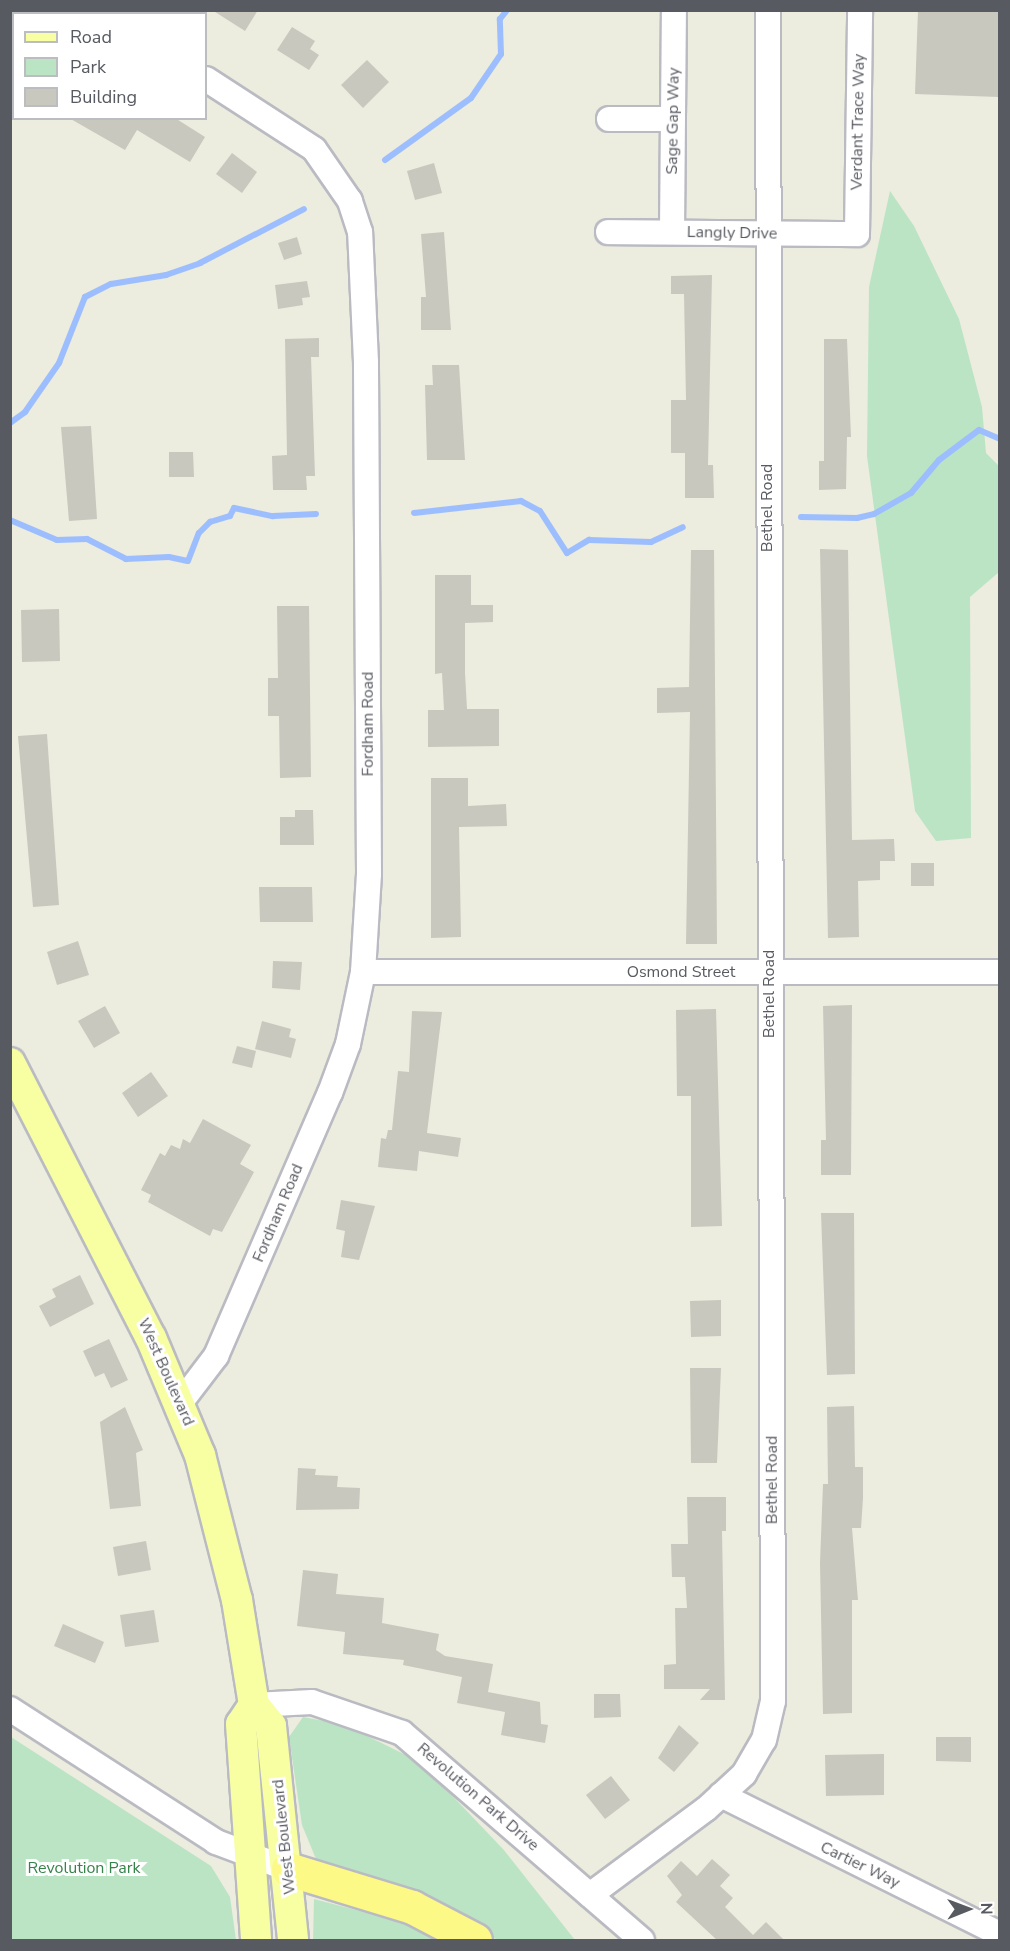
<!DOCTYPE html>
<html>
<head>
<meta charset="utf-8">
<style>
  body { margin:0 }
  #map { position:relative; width:1010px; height:1951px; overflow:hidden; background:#ececdf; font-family:"Nunito Sans",sans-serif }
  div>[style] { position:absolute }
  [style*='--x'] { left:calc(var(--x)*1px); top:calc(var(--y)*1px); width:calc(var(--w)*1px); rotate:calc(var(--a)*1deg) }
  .green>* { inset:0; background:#bbe4c5 }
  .stream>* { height:6px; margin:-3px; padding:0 3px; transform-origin:3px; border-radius:3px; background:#9dbefe }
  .building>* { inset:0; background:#c8c8bf }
  .roads { filter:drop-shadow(2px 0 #babbc2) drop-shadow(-2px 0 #babbc2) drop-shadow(0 2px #babbc2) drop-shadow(0 -2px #babbc2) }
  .minor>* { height:24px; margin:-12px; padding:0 12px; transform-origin:12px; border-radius:12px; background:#fff }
  .major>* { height:30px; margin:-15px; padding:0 15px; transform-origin:15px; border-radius:15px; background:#f8fea2 }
  .highway>* { height:33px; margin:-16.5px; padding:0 16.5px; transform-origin:16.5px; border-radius:16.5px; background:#fcf986 }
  span { translate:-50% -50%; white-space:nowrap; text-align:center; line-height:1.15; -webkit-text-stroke:6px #fff; paint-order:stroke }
  .street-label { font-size:16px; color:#585a61 }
  .park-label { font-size:16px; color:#35834a }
  .frame { position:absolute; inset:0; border:12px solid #585a61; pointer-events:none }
  .legend { position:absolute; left:12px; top:12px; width:195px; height:108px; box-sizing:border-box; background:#fff; border:2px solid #bcbdc0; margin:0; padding:8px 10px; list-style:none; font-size:18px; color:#585a61 }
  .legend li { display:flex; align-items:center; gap:12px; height:30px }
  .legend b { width:30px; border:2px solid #bcbdc0 }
  .north { position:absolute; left:938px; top:1879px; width:60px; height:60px; -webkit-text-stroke:4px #fff; paint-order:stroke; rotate:89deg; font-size:16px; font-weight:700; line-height:24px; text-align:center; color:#585a61 }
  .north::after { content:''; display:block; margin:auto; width:21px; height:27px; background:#585a61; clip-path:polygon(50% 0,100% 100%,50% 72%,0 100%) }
</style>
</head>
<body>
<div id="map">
  <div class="green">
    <i style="clip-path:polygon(890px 191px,914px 226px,959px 319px,982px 407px,986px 453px,999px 466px,999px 572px,970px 597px,971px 838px,936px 841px,915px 811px,867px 456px,869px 287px)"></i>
    <i style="clip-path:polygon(303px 1717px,345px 1725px,420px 1762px,503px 1849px,575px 1940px,498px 1940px,316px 1859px,302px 1825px,289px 1737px)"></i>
    <i style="clip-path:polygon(11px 1737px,211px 1866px,230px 1897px,236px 1940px,11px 1940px)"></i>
    <i style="clip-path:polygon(314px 1899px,398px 1921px,440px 1940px,313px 1940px)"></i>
  </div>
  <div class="stream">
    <i style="--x:385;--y:160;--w:106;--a:-35.8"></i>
    <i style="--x:471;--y:98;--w:53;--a:-55.7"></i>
    <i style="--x:501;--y:54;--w:35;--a:-92"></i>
    <i style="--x:500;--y:19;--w:11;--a:-52"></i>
    <i style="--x:10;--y:423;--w:19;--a:-36"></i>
    <i style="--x:25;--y:412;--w:60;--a:-55.2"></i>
    <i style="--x:59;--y:363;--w:71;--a:-68.5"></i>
    <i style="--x:85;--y:297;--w:29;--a:-27"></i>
    <i style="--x:111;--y:284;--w:56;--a:-9.3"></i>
    <i style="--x:166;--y:275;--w:36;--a:-19"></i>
    <i style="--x:200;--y:263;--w:117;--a:-27.4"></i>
    <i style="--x:414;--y:513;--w:108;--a:-6.4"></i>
    <i style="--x:521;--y:501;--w:21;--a:28"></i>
    <i style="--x:540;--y:511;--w:50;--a:57.3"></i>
    <i style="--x:567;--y:553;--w:26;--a:-31"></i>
    <i style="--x:589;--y:540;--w:62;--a:1.8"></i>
    <i style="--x:651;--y:542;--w:35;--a:-25"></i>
    <i style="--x:801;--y:517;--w:56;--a:1"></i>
    <i style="--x:857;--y:518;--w:17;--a:-13"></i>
    <i style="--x:874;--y:514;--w:43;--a:-29.6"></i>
    <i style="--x:911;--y:493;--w:43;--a:-49.7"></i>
    <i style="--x:939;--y:460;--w:50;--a:-36.9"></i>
    <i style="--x:979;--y:430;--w:23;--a:23"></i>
    <i style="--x:10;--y:520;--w:51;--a:23.1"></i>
    <i style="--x:57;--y:540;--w:30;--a:-2"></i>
    <i style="--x:87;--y:539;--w:44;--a:27.1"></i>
    <i style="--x:126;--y:559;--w:43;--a:-2.7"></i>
    <i style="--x:169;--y:557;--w:19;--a:12"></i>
    <i style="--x:188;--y:561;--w:30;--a:-69"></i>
    <i style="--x:199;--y:533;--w:16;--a:-45"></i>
    <i style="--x:210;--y:522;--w:21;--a:-17"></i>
    <i style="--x:230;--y:516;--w:9;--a:-63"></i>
    <i style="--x:234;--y:508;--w:40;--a:12"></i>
    <i style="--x:273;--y:516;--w:43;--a:-2.7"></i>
  </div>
  <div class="building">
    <i style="clip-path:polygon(212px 10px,258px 10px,245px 31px)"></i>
    <i style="clip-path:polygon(918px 10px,999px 10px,999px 97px,915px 94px)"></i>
    <i style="clip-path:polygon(292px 27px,315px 41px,310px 49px,319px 55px,309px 70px,277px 50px)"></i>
    <i style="clip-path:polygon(367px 60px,389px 82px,363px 108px,341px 85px)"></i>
    <i style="clip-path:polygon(69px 118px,175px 118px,205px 137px,190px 162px,137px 130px,125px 150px)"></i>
    <i style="clip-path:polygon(232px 153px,257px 172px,242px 193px,216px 174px)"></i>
    <i style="clip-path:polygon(434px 163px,442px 193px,415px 200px,407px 171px)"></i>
    <i style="clip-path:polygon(444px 232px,451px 330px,421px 330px,421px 297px,426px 297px,421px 234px)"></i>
    <i style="clip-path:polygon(297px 237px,302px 254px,284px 260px,278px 243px)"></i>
    <i style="clip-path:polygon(712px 275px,708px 465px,713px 465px,714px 498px,685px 498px,685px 453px,671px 453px,671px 400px,686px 400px,684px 294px,671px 294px,671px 276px)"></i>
    <i style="clip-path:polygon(307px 281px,310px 297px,302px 298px,303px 305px,278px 309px,275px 285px)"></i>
    <i style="clip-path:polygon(319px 338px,319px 357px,311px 357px,315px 476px,306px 476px,307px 490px,273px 490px,272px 456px,287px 455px,285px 339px)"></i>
    <i style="clip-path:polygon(824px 339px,847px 339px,851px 437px,847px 437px,846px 489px,819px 490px,819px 461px,824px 461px)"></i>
    <i style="clip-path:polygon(432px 365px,459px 365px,465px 460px,427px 460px,425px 385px,433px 385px)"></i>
    <i style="clip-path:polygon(91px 426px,97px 519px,69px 521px,61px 427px)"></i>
    <i style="clip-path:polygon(169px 452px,193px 452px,194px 477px,169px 477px)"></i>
    <i style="clip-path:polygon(820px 549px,848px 550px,852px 840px,894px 839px,895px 861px,880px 861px,880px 880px,858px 881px,859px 937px,828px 938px)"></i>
    <i style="clip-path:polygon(691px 550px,714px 550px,717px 944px,686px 944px,690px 712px,657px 713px,657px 688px,689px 687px)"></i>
    <i style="clip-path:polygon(435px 575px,471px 575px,471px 605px,493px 605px,493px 622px,465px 623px,465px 673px,467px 709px,499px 709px,499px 746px,428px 747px,428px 710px,444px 710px,442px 673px,435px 674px)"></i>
    <i style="clip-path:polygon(277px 606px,309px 606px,311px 777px,280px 778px,279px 716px,268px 716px,268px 678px,278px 678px)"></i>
    <i style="clip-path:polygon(59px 609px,60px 661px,22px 662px,21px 610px)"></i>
    <i style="clip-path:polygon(47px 734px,59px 905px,33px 907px,18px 736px)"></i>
    <i style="clip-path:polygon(431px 778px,468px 778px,468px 806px,506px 804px,507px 826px,459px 827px,461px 937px,431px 938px)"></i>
    <i style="clip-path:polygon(295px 810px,313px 810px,314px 845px,280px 845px,280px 817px,295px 817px)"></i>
    <i style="clip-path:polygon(911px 863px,934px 863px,934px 886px,911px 886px)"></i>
    <i style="clip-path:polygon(259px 887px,312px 887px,313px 922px,260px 922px)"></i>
    <i style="clip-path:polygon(78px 941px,89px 975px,57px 985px,47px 952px)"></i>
    <i style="clip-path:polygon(273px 961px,302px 962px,300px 990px,272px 988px)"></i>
    <i style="clip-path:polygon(852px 1005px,851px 1175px,821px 1175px,821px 1140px,826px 1140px,823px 1006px)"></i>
    <i style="clip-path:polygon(105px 1006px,120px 1033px,94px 1048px,78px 1021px)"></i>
    <i style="clip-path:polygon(716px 1009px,722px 1226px,691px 1227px,691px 1096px,677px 1096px,676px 1010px)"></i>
    <i style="clip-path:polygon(412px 1011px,442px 1012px,427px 1133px,461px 1138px,458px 1157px,419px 1151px,417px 1171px,378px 1167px,381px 1138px,386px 1139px,388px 1130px,392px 1130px,398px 1071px,409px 1072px)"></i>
    <i style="clip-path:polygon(262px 1021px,291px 1029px,289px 1037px,296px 1039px,291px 1058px,255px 1049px)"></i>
    <i style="clip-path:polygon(237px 1046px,256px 1051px,252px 1068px,232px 1063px)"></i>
    <i style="clip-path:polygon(151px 1072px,168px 1096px,138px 1117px,122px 1093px)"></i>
    <i style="clip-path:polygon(203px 1119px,251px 1145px,240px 1164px,254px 1172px,222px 1232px,213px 1229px,210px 1236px,148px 1202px,151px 1195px,141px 1190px,160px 1153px,165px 1156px,171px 1145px,180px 1149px,183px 1139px,190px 1143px)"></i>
    <i style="clip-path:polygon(341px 1200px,375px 1206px,359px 1260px,341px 1257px,345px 1231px,336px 1229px)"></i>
    <i style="clip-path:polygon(821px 1213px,854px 1213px,855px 1374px,827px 1375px)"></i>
    <i style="clip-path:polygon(80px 1275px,94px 1304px,50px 1327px,39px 1306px,56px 1297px,52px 1289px)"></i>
    <i style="clip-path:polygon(721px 1300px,721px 1336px,691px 1337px,690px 1301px)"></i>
    <i style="clip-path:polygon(109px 1339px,128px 1380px,111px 1388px,104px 1373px,95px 1377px,83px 1351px)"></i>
    <i style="clip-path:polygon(690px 1368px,721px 1368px,717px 1463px,691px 1463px)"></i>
    <i style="clip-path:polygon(854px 1406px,855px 1467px,863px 1467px,863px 1498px,861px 1528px,852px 1528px,858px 1600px,852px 1600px,852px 1713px,823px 1714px,820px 1563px,823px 1484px,828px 1484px,827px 1407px)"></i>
    <i style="clip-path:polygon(125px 1407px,143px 1450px,136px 1453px,141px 1506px,110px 1509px,100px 1422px)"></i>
    <i style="clip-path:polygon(298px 1468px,316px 1469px,315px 1475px,338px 1476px,337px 1487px,360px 1488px,359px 1509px,296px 1510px)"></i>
    <i style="clip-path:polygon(687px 1497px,726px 1497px,726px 1531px,722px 1531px,725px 1700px,700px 1700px,710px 1689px,664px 1689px,664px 1665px,676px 1664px,675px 1608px,687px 1608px,685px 1577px,672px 1577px,671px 1544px,688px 1544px)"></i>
    <i style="clip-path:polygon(146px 1541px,151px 1570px,118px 1576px,113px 1547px)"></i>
    <i style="clip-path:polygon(303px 1570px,338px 1574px,336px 1594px,384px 1598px,382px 1623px,439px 1634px,436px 1650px,445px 1656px,493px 1664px,488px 1692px,540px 1702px,541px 1724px,548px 1725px,545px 1743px,501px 1735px,505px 1712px,457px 1703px,462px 1677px,403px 1665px,404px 1660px,343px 1654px,345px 1632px,297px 1626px)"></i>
    <i style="clip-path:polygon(154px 1610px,159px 1642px,125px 1647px,120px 1615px)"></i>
    <i style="clip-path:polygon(63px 1624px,104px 1642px,95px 1663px,54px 1646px)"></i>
    <i style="clip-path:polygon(594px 1694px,620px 1694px,621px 1717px,594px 1718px)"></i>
    <i style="clip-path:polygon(679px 1725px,699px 1743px,674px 1772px,658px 1758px)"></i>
    <i style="clip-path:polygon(936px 1737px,971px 1737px,971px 1762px,936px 1761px)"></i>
    <i style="clip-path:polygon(884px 1754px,884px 1795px,826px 1796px,825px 1755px)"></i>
    <i style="clip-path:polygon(611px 1776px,630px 1800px,605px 1819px,586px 1795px)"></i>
    <i style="clip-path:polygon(712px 1859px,730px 1875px,720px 1886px,733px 1898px,725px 1907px,753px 1935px,766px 1922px,785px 1941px,718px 1941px,676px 1902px,682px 1895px,667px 1876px,681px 1861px,697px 1876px)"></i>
  </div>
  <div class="roads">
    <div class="minor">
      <i style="--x:93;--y:10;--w:6;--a:39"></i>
      <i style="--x:609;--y:119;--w:64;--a:0"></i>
      <i style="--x:608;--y:232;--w:249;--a:0.5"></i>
      <i style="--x:857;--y:234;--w:224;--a:-89.2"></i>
      <i style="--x:672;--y:232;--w:222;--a:-89.5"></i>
      <i style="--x:363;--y:972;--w:637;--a:0"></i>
      <i style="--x:181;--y:1402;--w:58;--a:-52.7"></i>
      <i style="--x:216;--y:1356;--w:287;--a:-66.6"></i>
      <i style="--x:330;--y:1093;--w:52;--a:-69.8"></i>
      <i style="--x:348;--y:1044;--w:74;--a:-78.2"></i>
      <i style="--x:363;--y:972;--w:98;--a:-86.5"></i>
      <i style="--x:369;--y:874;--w:512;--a:-90.34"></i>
      <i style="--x:366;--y:362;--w:130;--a:-92.6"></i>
      <i style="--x:360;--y:232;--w:33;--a:-108"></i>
      <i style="--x:350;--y:201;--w:63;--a:-124.7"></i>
      <i style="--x:314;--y:149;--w:129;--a:-147.1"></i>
      <i style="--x:254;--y:1705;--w:58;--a:-3"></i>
      <i style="--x:312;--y:1702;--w:95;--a:19"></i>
      <i style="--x:402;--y:1733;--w:317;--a:40.8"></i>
      <i style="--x:10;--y:1709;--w:245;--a:32.8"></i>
      <i style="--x:216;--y:1842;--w:77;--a:20.6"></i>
      <i style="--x:721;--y:1795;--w:312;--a:26.5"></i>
      <i style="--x:590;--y:1895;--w:144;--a:-36.6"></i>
      <i style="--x:706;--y:1809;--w:52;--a:-42.6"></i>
      <i style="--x:744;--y:1774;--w:39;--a:-60"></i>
      <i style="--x:764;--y:1740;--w:40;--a:-77"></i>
      <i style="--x:773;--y:1701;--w:1691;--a:-90.17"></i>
    </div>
    <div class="major">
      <i style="--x:10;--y:1063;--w:309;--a:62.9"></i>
      <i style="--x:151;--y:1338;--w:127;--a:67.3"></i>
      <i style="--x:200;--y:1455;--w:150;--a:75.7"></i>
      <i style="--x:237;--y:1600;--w:106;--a:80.8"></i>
      <i style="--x:254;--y:1705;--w:27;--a:51"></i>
      <i style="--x:271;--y:1726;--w:215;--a:84.1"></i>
      <i style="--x:254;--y:1705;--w:23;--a:124"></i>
      <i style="--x:241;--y:1724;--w:217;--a:86"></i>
    </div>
    <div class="highway">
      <i style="--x:288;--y:1869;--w:130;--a:17"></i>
      <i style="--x:412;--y:1907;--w:71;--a:27.6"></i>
    </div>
  </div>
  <div class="street-label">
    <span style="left:673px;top:121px;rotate:-89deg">Sage Gap Way</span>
    <span style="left:858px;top:122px;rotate:-89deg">Verdant Trace Way</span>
    <span style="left:732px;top:233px;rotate:1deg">Langly Drive</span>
    <span style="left:767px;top:508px;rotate:-90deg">Bethel Road</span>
    <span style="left:368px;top:724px;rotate:-90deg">Fordham Road</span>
    <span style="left:681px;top:972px">Osmond Street</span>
    <span style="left:769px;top:994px;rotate:-90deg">Bethel Road</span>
    <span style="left:278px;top:1213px;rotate:-67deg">Fordham Road</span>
    <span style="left:166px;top:1372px;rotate:66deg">West Boulevard</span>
    <span style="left:772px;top:1480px;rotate:-90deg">Bethel Road</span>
    <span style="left:478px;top:1797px;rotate:41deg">Revolution Park Drive</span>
    <span style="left:284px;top:1837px;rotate:-96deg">West Boulevard</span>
    <span style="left:860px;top:1865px;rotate:26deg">Cartier Way</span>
  </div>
  <div class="park-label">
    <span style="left:84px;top:1868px">Revolution Park</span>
  </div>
  <div class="frame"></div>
  <ul class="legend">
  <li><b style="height:8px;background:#f8fea2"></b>Road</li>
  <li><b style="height:16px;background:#bbe4c5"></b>Park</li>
  <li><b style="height:16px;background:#c8c8bf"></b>Building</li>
  </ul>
  <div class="north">N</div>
</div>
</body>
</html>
